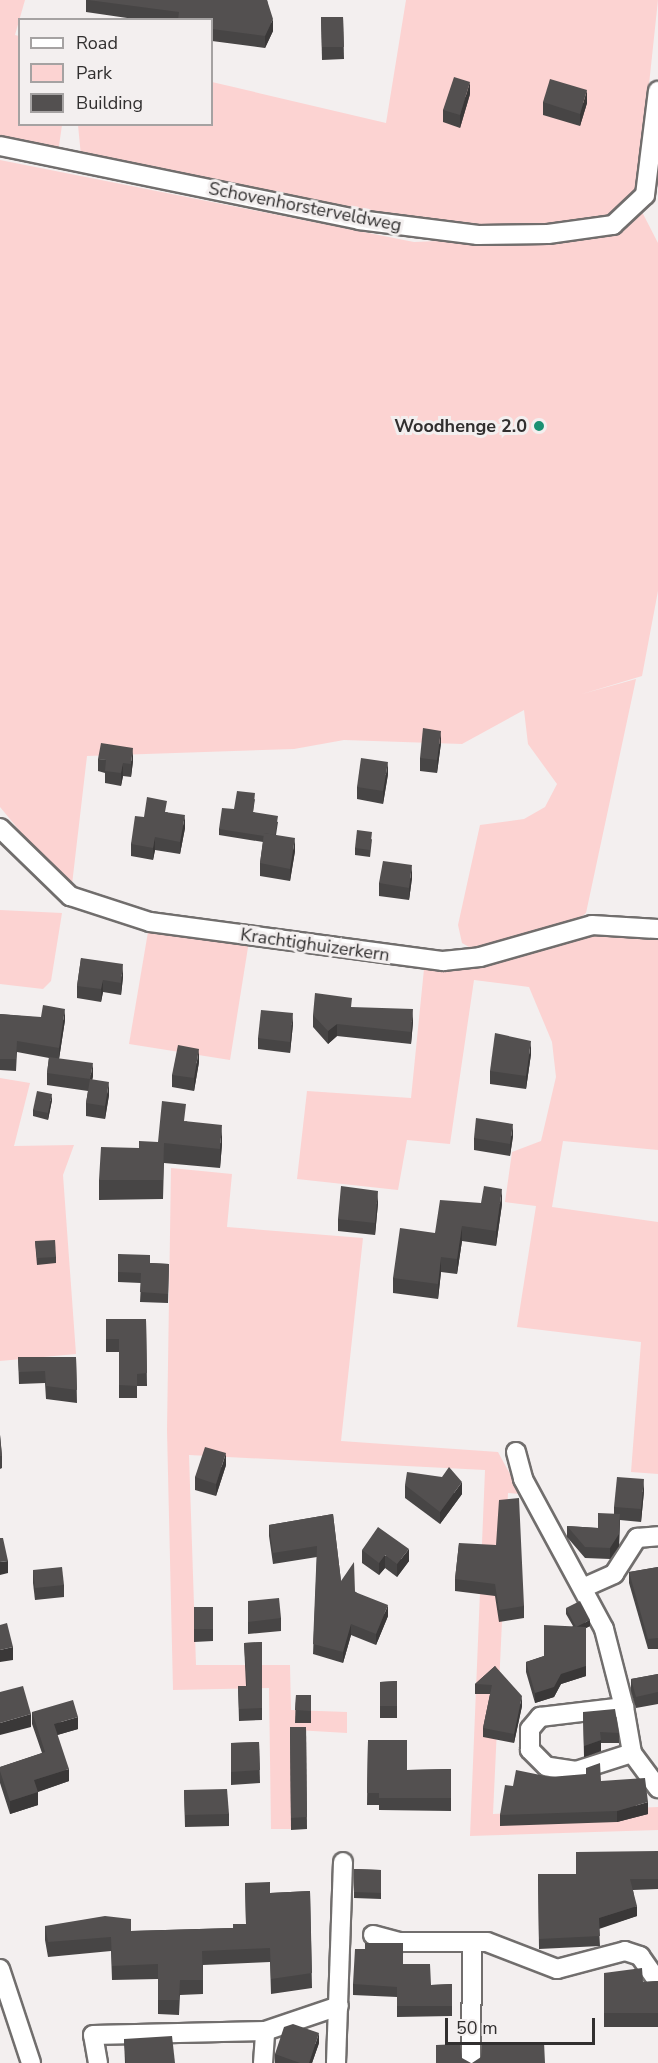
<!DOCTYPE html>
<html>
<head>
<meta charset="utf-8">
<style>
  body { margin:0 }
  #map { position:relative; width:658px; height:2063px; overflow:hidden; background:#f3efef; font-family:"Nunito Sans",sans-serif }
  div>[style] { position:absolute }
  [style*='--x'] { left:calc(var(--x)*1px); top:calc(var(--y)*1px); width:calc(var(--w)*1px); rotate:calc(var(--a)*1deg) }
  .green>* { inset:0; background:#fcd3d2 }
  .roads { filter:drop-shadow(2px 0 #716e6d) drop-shadow(-2px 0 #716e6d) drop-shadow(0 2px #716e6d) drop-shadow(0 -2px #716e6d) }
  .street>* { height:18px; margin:-9px; padding:0 9px; transform-origin:9px; border-radius:9px; background:#fff }
  .wall>* { inset:0; background:#474545 }
  .shaded-wall>* { inset:0; background:#3a3838 }
  .building>* { inset:0; background:#535050 }
  .dots>* { width:16px; height:16px; translate:-50% -50%; box-sizing:border-box; border:3px solid #f3efef; border-radius:50% }
  span { translate:-50% -50%; white-space:nowrap; text-align:center; line-height:1.15; -webkit-text-stroke:6px #f3efef; paint-order:stroke }
  .street-label { font-size:18px; color:#312f2f }
  .poi-label { font-size:18px; color:#312f2f; font-weight:700 }
  .right { translate:-100% -50%; text-align:right }
  .legend { position:absolute; left:18px; top:18px; width:195px; height:108px; box-sizing:border-box; background:#f3efef; border:2px solid #a5a2a2; margin:0; padding:8px 10px; list-style:none; font-size:18px; color:#312f2f }
  .legend li { display:flex; align-items:center; gap:12px; height:30px }
  .legend b { width:30px; border:2px solid #a5a2a2 }
  .scale { position:absolute; left:445px; top:2018px; width:150px; height:27px; box-sizing:border-box; border:3px solid #312f2f; border-top:0; padding-left:8px; font-size:18px; line-height:21px; white-space:nowrap; color:#312f2f; -webkit-text-stroke:4px #f3efef; paint-order:stroke }
</style>
</head>
<body>
<div id="map">
  <div class="green">
    <i style="clip-path:polygon(0 0,25px 0,15px 35px,19px 36px,20px 124px,62px 125px,58px 153px,0 140px)"></i>
    <i style="clip-path:polygon(406px 0,658px 0,637px 197px,611px 221px,476px 229px,359px 215px,81px 156px,78px 125px,212px 124px,212px 82px,386px 123px)"></i>
    <i style="clip-path:polygon(0 160px,414px 242px,581px 235px,640px 208px,658px 243px,658px 591px,642px 676px,582px 694px,636px 679px,586px 913px,571px 925px,476px 951px,462px 943px,458px 925px,480px 825px,524px 819px,545px 807px,557px 784px,528px 744px,524px 710px,462px 744px,344px 740px,294px 749px,87px 756px,71px 893px,0 807px)"></i>
    <i style="clip-path:polygon(0 910px,62px 913px,51px 981px,43px 989px,0 984px)"></i>
    <i style="clip-path:polygon(149px 926px,249px 941px,230px 1060px,129px 1044px)"></i>
    <i style="clip-path:polygon(624px 931px,658px 934px,658px 1150px,563px 1141px,552px 1207px,658px 1222px,658px 1474px,631px 1472px,641px 1342px,517px 1327px,536px 1206px,505px 1202px,512px 1152px,541px 1141px,556px 1077px,552px 1042px,529px 987px,474px 980px,450px 1144px,407px 1140px,398px 1190px,297px 1179px,307px 1091px,411px 1098px,424px 969px,461px 969px,517px 957px,566px 938px)"></i>
    <i style="clip-path:polygon(0 1078px,30px 1083px,14px 1146px,74px 1145px,63px 1175px,76px 1354px,0 1361px)"></i>
    <i style="clip-path:polygon(171px 1168px,232px 1174px,227px 1227px,363px 1238px,341px 1441px,498px 1452px,521px 1494px,508px 1493px,493px 1814px,658px 1807px,658px 1830px,470px 1836px,485px 1470px,189px 1455px,196px 1665px,290px 1665px,291px 1710px,347px 1712px,347px 1733px,296px 1730px,294px 1829px,271px 1829px,269px 1688px,173px 1690px,167px 1430px)"></i>
  </div>
  <div class="roads">
    <div class="street">
      <i style="--x:0;--y:146;--w:367;--a:11.6"></i>
      <i style="--x:359;--y:220;--w:120;--a:7.2"></i>
      <i style="--x:478;--y:235;--w:70;--a:-0.8"></i>
      <i style="--x:548;--y:234;--w:66;--a:-7.9"></i>
      <i style="--x:613;--y:225;--w:44;--a:-43.2"></i>
      <i style="--x:645;--y:195;--w:105;--a:-82.9"></i>
      <i style="--x:0;--y:828;--w:98;--a:44.2"></i>
      <i style="--x:70;--y:896;--w:84;--a:18"></i>
      <i style="--x:150;--y:922;--w:296;--a:7.6"></i>
      <i style="--x:443;--y:961;--w:37;--a:-6"></i>
      <i style="--x:480;--y:957;--w:116;--a:-15.9"></i>
      <i style="--x:592;--y:925;--w:66;--a:3.5"></i>
      <i style="--x:516;--y:1452;--w:28;--a:75"></i>
      <i style="--x:523;--y:1479;--w:170;--a:61.6"></i>
      <i style="--x:604;--y:1629;--w:81;--a:75.6"></i>
      <i style="--x:585;--y:1587;--w:32;--a:-24"></i>
      <i style="--x:614;--y:1574;--w:43;--a:-57.4"></i>
      <i style="--x:637;--y:1538;--w:21;--a:-5"></i>
      <i style="--x:632;--y:1753;--w:59;--a:162.2"></i>
      <i style="--x:576;--y:1771;--w:30;--a:-171"></i>
      <i style="--x:546;--y:1766;--w:23;--a:-135"></i>
      <i style="--x:530;--y:1750;--w:21;--a:-90"></i>
      <i style="--x:530;--y:1729;--w:16;--a:-50"></i>
      <i style="--x:540;--y:1717;--w:85;--a:-6.8"></i>
      <i style="--x:624;--y:1707;--w:47;--a:80.1"></i>
      <i style="--x:632;--y:1753;--w:44;--a:53.4"></i>
      <i style="--x:373;--y:1935;--w:28;--a:15"></i>
      <i style="--x:400;--y:1942;--w:87;--a:0"></i>
      <i style="--x:487;--y:1942;--w:75;--a:21.1"></i>
      <i style="--x:557;--y:1969;--w:70;--a:-14.8"></i>
      <i style="--x:625;--y:1951;--w:16;--a:18"></i>
      <i style="--x:640;--y:1956;--w:32;--a:55"></i>
      <i style="--x:0;--y:1969;--w:99;--a:71.7"></i>
      <i style="--x:98;--y:2063;--w:28;--a:-100"></i>
      <i style="--x:93;--y:2035;--w:172;--a:-1.3"></i>
      <i style="--x:263;--y:2063;--w:32;--a:-86"></i>
      <i style="--x:265;--y:2031;--w:78;--a:-18.7"></i>
      <i style="--x:336;--y:2063;--w:201;--a:-88"></i>
      <i style="--x:471;--y:2063;--w:121;--a:-89.5"></i>
    </div>
  </div>
  <div class="wall">
    <i style="clip-path:polygon(86px 0,267px 0,273px 31px,265px 48px,212px 41px,212px 20px,141px 20px,86px 12px)"></i>
    <i style="clip-path:polygon(321px 17px,343px 17px,344px 59px,322px 60px)"></i>
    <i style="clip-path:polygon(470px 94px,460px 128px,443px 122px,443px 110px)"></i>
    <i style="clip-path:polygon(543px 102px,587px 103px,580px 126px,543px 115px)"></i>
    <i style="clip-path:polygon(441px 743px,437px 773px,420px 771px,420px 758px)"></i>
    <i style="clip-path:polygon(98px 759px,133px 761px,131px 777px,123px 776px,121px 786px,105px 783px,105px 773px,98px 771px)"></i>
    <i style="clip-path:polygon(388px 774px,383px 804px,357px 799px,357px 787px)"></i>
    <i style="clip-path:polygon(255px 799px,253px 812px,278px 822px,276px 835px,295px 851px,290px 881px,260px 876px,260px 863px,263px 842px,219px 835px,219px 829px,234px 809px)"></i>
    <i style="clip-path:polygon(167px 812px,185px 828px,180px 854px,155px 850px,153px 860px,131px 856px,131px 844px,144px 817px)"></i>
    <i style="clip-path:polygon(372px 839px,370px 857px,355px 855px,355px 848px)"></i>
    <i style="clip-path:polygon(412px 878px,409px 900px,379px 896px,379px 883px)"></i>
    <i style="clip-path:polygon(81px 958px,123px 977px,121px 995px,103px 992px,101px 1002px,77px 998px,77px 986px)"></i>
    <i style="clip-path:polygon(0 1014px,65px 1020px,59px 1059px,93px 1076px,92px 1080px,109px 1095px,105px 1119px,86px 1116px,86px 1103px,88px 1091px,47px 1085px,47px 1073px,49px 1058px,17px 1052px,16px 1071px,0 1070px)"></i>
    <i style="clip-path:polygon(313px 1015px,413px 1022px,411px 1044px,337px 1036px,328px 1044px,313px 1027px)"></i>
    <i style="clip-path:polygon(293px 1024px,290px 1053px,258px 1049px,258px 1038px)"></i>
    <i style="clip-path:polygon(531px 1054px,526px 1089px,490px 1084px,490px 1071px)"></i>
    <i style="clip-path:polygon(199px 1062px,194px 1091px,172px 1087px,172px 1075px)"></i>
    <i style="clip-path:polygon(52px 1100px,48px 1120px,33px 1116px,33px 1110px)"></i>
    <i style="clip-path:polygon(186px 1121px,222px 1144px,220px 1168px,164px 1163px,163px 1199px,99px 1200px,99px 1180px,139px 1148px,158px 1142px)"></i>
    <i style="clip-path:polygon(513px 1136px,510px 1156px,474px 1150px,474px 1138px)"></i>
    <i style="clip-path:polygon(378px 1203px,375px 1235px,338px 1231px,338px 1219px)"></i>
    <i style="clip-path:polygon(481px 1203px,502px 1204px,496px 1246px,462px 1241px,457px 1274px,441px 1272px,438px 1299px,393px 1293px,393px 1278px,435px 1233px)"></i>
    <i style="clip-path:polygon(35px 1241px,56px 1257px,56px 1263px,37px 1265px)"></i>
    <i style="clip-path:polygon(118px 1254px,150px 1263px,169px 1264px,168px 1303px,140px 1302px,141px 1283px,118px 1282px)"></i>
    <i style="clip-path:polygon(106px 1319px,146px 1319px,147px 1386px,137px 1386px,137px 1398px,119px 1398px,119px 1352px,106px 1352px)"></i>
    <i style="clip-path:polygon(18px 1357px,76px 1357px,77px 1403px,46px 1399px,45px 1383px,19px 1384px)"></i>
    <i style="clip-path:polygon(0 1435px,2px 1456px,2px 1468px,0 1469px)"></i>
    <i style="clip-path:polygon(226px 1465px,216px 1496px,195px 1490px,195px 1477px)"></i>
    <i style="clip-path:polygon(405px 1485px,462px 1494px,440px 1524px,405px 1498px)"></i>
    <i style="clip-path:polygon(644px 1491px,641px 1522px,620px 1520px,619px 1546px,610px 1559px,585px 1558px,567px 1537px,567px 1526px,598px 1528px,614px 1514px,614px 1507px)"></i>
    <i style="clip-path:polygon(333px 1514px,341px 1581px,388px 1616px,376px 1645px,351px 1635px,343px 1663px,313px 1654px,317px 1557px,273px 1564px,269px 1536px,269px 1525px)"></i>
    <i style="clip-path:polygon(459px 1543px,524px 1606px,524px 1618px,499px 1622px,495px 1596px,455px 1591px,455px 1579px)"></i>
    <i style="clip-path:polygon(362px 1550px,409px 1561px,397px 1577px,385px 1568px,379px 1575px,362px 1563px)"></i>
    <i style="clip-path:polygon(658px 1567px,658px 1649px,648px 1649px,629px 1583px,629px 1572px)"></i>
    <i style="clip-path:polygon(33px 1570px,64px 1585px,64px 1597px,35px 1600px,33px 1583px)"></i>
    <i style="clip-path:polygon(248px 1601px,281px 1618px,281px 1631px,248px 1634px)"></i>
    <i style="clip-path:polygon(194px 1607px,213px 1607px,213px 1641px,194px 1642px)"></i>
    <i style="clip-path:polygon(566px 1608px,590px 1626px,586px 1628px,586px 1676px,561px 1684px,554px 1697px,535px 1703px,526px 1672px,526px 1662px,544px 1656px,573px 1626px,566px 1614px)"></i>
    <i style="clip-path:polygon(262px 1642px,262px 1720px,239px 1721px,238px 1686px,246px 1686px,244px 1643px)"></i>
    <i style="clip-path:polygon(495px 1666px,522px 1706px,514px 1743px,483px 1737px,483px 1728px,490px 1694px,475px 1694px,475px 1684px)"></i>
    <i style="clip-path:polygon(658px 1674px,658px 1704px,636px 1708px,631px 1691px,631px 1679px)"></i>
    <i style="clip-path:polygon(397px 1681px,397px 1718px,380px 1718px,380px 1682px)"></i>
    <i style="clip-path:polygon(296px 1695px,311px 1695px,311px 1723px,295px 1723px)"></i>
    <i style="clip-path:polygon(32px 1712px,78px 1729px,57px 1735px,69px 1781px,38px 1792px,38px 1805px,10px 1814px,0 1783px,0 1767px,42px 1753px,32px 1724px)"></i>
    <i style="clip-path:polygon(583px 1712px,619px 1733px,619px 1743px,601px 1743px,601px 1751px,584px 1757px)"></i>
    <i style="clip-path:polygon(290px 1727px,306px 1727px,307px 1829px,291px 1830px)"></i>
    <i style="clip-path:polygon(368px 1740px,407px 1770px,451px 1769px,451px 1811px,379px 1810px,379px 1805px,367px 1805px)"></i>
    <i style="clip-path:polygon(259px 1742px,260px 1783px,231px 1785px,231px 1743px)"></i>
    <i style="clip-path:polygon(550px 1777px,601px 1781px,648px 1814px,617px 1822px,500px 1826px,500px 1815px,513px 1786px)"></i>
    <i style="clip-path:polygon(184px 1790px,229px 1814px,229px 1826px,185px 1827px)"></i>
    <i style="clip-path:polygon(658px 1851px,658px 1889px,633px 1890px,637px 1916px,599px 1928px,600px 1946px,539px 1949px,538px 1874px,576px 1874px)"></i>
    <i style="clip-path:polygon(354px 1869px,381px 1870px,381px 1899px,354px 1898px)"></i>
    <i style="clip-path:polygon(245px 1883px,270px 1893px,310px 1891px,312px 1988px,271px 1994px,270px 1962px,203px 1965px,203px 1994px,180px 1995px,179px 2015px,158px 2014px,158px 1979px,112px 1980px,111px 1951px,48px 1957px,45px 1940px,45px 1926px,131px 1931px,233px 1928px,246px 1924px)"></i>
    <i style="clip-path:polygon(403px 1964px,431px 1985px,452px 1984px,452px 2016px,397px 2017px,397px 1997px,353px 1995px,353px 1984px)"></i>
    <i style="clip-path:polygon(604px 1973px,643px 1982px,658px 1981px,658px 2027px,604px 2027px)"></i>
    <i style="clip-path:polygon(124px 2039px,175px 2063px,125px 2063px)"></i>
    <i style="clip-path:polygon(319px 2043px,312px 2063px,275px 2063px,275px 2054px)"></i>
  </div>
  <div class="shaded-wall">
    <i style="clip-path:polygon(273px 19px,273px 31px,265px 48px,265px 36px)"></i>
    <i style="clip-path:polygon(470px 82px,470px 94px,460px 128px,460px 115px)"></i>
    <i style="clip-path:polygon(587px 90px,587px 103px,580px 126px,580px 114px)"></i>
    <i style="clip-path:polygon(441px 731px,441px 743px,437px 773px,437px 760px)"></i>
    <i style="clip-path:polygon(133px 748px,133px 761px,131px 777px,131px 764px)"></i>
    <i style="clip-path:polygon(388px 762px,388px 774px,383px 804px,383px 791px)"></i>
    <i style="clip-path:polygon(123px 763px,123px 776px,121px 786px,121px 773px)"></i>
    <i style="clip-path:polygon(185px 815px,185px 828px,180px 854px,180px 842px)"></i>
    <i style="clip-path:polygon(155px 837px,155px 850px,153px 860px,153px 848px)"></i>
    <i style="clip-path:polygon(295px 838px,295px 851px,290px 881px,290px 869px)"></i>
    <i style="clip-path:polygon(412px 865px,412px 878px,409px 900px,409px 888px)"></i>
    <i style="clip-path:polygon(123px 964px,123px 977px,121px 995px,121px 983px)"></i>
    <i style="clip-path:polygon(103px 980px,103px 992px,101px 1002px,101px 989px)"></i>
    <i style="clip-path:polygon(65px 1009px,65px 1020px,59px 1059px,59px 1048px)"></i>
    <i style="clip-path:polygon(413px 1009px,413px 1022px,411px 1044px,411px 1032px)"></i>
    <i style="clip-path:polygon(293px 1013px,293px 1024px,290px 1053px,290px 1042px)"></i>
    <i style="clip-path:polygon(337px 1024px,337px 1036px,328px 1044px,328px 1031px)"></i>
    <i style="clip-path:polygon(531px 1041px,531px 1054px,526px 1089px,526px 1076px)"></i>
    <i style="clip-path:polygon(199px 1049px,199px 1062px,194px 1091px,194px 1078px)"></i>
    <i style="clip-path:polygon(93px 1063px,93px 1076px,90px 1091px,90px 1079px)"></i>
    <i style="clip-path:polygon(109px 1082px,109px 1095px,105px 1119px,105px 1106px)"></i>
    <i style="clip-path:polygon(52px 1094px,52px 1100px,48px 1120px,48px 1113px)"></i>
    <i style="clip-path:polygon(513px 1124px,513px 1136px,510px 1156px,510px 1144px)"></i>
    <i style="clip-path:polygon(222px 1125px,222px 1144px,220px 1168px,220px 1149px)"></i>
    <i style="clip-path:polygon(502px 1189px,502px 1204px,496px 1246px,496px 1231px)"></i>
    <i style="clip-path:polygon(378px 1191px,378px 1203px,375px 1235px,375px 1223px)"></i>
    <i style="clip-path:polygon(462px 1226px,462px 1241px,457px 1274px,457px 1259px)"></i>
    <i style="clip-path:polygon(441px 1257px,441px 1272px,438px 1299px,438px 1284px)"></i>
    <i style="clip-path:polygon(226px 1453px,226px 1465px,216px 1496px,216px 1484px)"></i>
    <i style="clip-path:polygon(644px 1479px,644px 1491px,641px 1522px,641px 1509px)"></i>
    <i style="clip-path:polygon(462px 1482px,462px 1494px,440px 1524px,440px 1512px)"></i>
    <i style="clip-path:polygon(620px 1514px,619px 1546px,610px 1559px,610px 1548px)"></i>
    <i style="clip-path:polygon(409px 1549px,409px 1561px,397px 1577px,397px 1564px)"></i>
    <i style="clip-path:polygon(385px 1555px,385px 1568px,379px 1575px,379px 1563px)"></i>
    <i style="clip-path:polygon(8px 1561px,8px 1573px,0 1575px,0 1562px)"></i>
    <i style="clip-path:polygon(388px 1605px,388px 1616px,376px 1645px,376px 1634px)"></i>
    <i style="clip-path:polygon(590px 1620px,590px 1626px,586px 1628px,586px 1676px,561px 1684px,554px 1697px,535px 1703px,535px 1693px,576px 1627px)"></i>
    <i style="clip-path:polygon(351px 1624px,351px 1635px,343px 1663px,343px 1652px)"></i>
    <i style="clip-path:polygon(13px 1647px,13px 1660px,0 1662px,0 1650px)"></i>
    <i style="clip-path:polygon(522px 1696px,522px 1706px,514px 1743px,514px 1734px)"></i>
    <i style="clip-path:polygon(31px 1714px,31px 1727px,0 1735px,0 1723px)"></i>
    <i style="clip-path:polygon(78px 1717px,78px 1729px,54px 1736px,54px 1724px)"></i>
    <i style="clip-path:polygon(601px 1740px,601px 1751px,584px 1757px,584px 1746px)"></i>
    <i style="clip-path:polygon(69px 1769px,69px 1781px,34px 1793px,34px 1780px)"></i>
    <i style="clip-path:polygon(38px 1792px,38px 1805px,10px 1814px,10px 1801px)"></i>
    <i style="clip-path:polygon(648px 1802px,648px 1814px,617px 1822px,617px 1811px)"></i>
    <i style="clip-path:polygon(637px 1906px,637px 1916px,599px 1929px,599px 1918px)"></i>
    <i style="clip-path:polygon(319px 2033px,319px 2043px,312px 2063px,309px 2063px)"></i>
  </div>
  <div class="building">
    <i style="clip-path:polygon(88px 0,267px 0,273px 19px,265px 36px,212px 29px,212px 20px,178px 20px,179px 12px)"></i>
    <i style="clip-path:polygon(321px 17px,343px 17px,344px 47px,322px 47px)"></i>
    <i style="clip-path:polygon(454px 77px,470px 82px,460px 115px,443px 110px)"></i>
    <i style="clip-path:polygon(550px 79px,587px 90px,580px 114px,543px 102px)"></i>
    <i style="clip-path:polygon(423px 728px,441px 731px,437px 760px,420px 758px)"></i>
    <i style="clip-path:polygon(101px 743px,133px 748px,131px 764px,123px 763px,121px 773px,105px 771px,106px 760px,98px 759px)"></i>
    <i style="clip-path:polygon(361px 758px,388px 762px,383px 791px,357px 787px)"></i>
    <i style="clip-path:polygon(237px 791px,255px 793px,253px 812px,278px 816px,275px 835px,264px 833px,264px 836px,219px 829px,222px 808px,234px 809px)"></i>
    <i style="clip-path:polygon(147px 797px,167px 801px,165px 812px,185px 815px,180px 842px,155px 837px,153px 848px,131px 844px,135px 816px,144px 817px)"></i>
    <i style="clip-path:polygon(357px 830px,372px 832px,370px 850px,355px 848px)"></i>
    <i style="clip-path:polygon(264px 833px,295px 838px,290px 869px,260px 863px)"></i>
    <i style="clip-path:polygon(383px 861px,412px 865px,409px 888px,379px 883px)"></i>
    <i style="clip-path:polygon(81px 958px,123px 964px,121px 983px,103px 980px,101px 989px,77px 986px)"></i>
    <i style="clip-path:polygon(315px 993px,352px 998px,351px 1007px,413px 1009px,411px 1032px,337px 1024px,328px 1031px,313px 1015px)"></i>
    <i style="clip-path:polygon(43px 1005px,65px 1009px,59px 1048px,17px 1041px,16px 1059px,0 1059px,0 1014px,41px 1017px)"></i>
    <i style="clip-path:polygon(261px 1010px,293px 1013px,290px 1042px,258px 1038px)"></i>
    <i style="clip-path:polygon(495px 1033px,531px 1041px,526px 1076px,490px 1071px)"></i>
    <i style="clip-path:polygon(178px 1045px,199px 1049px,194px 1078px,172px 1075px)"></i>
    <i style="clip-path:polygon(49px 1057px,93px 1063px,90px 1079px,47px 1073px)"></i>
    <i style="clip-path:polygon(90px 1079px,109px 1082px,105px 1106px,86px 1103px)"></i>
    <i style="clip-path:polygon(37px 1091px,52px 1094px,48px 1113px,33px 1110px)"></i>
    <i style="clip-path:polygon(162px 1101px,186px 1104px,184px 1121px,222px 1125px,220px 1149px,164px 1143px,163px 1180px,99px 1180px,101px 1147px,139px 1148px,139px 1141px,158px 1142px)"></i>
    <i style="clip-path:polygon(476px 1118px,513px 1124px,510px 1144px,474px 1138px)"></i>
    <i style="clip-path:polygon(341px 1186px,378px 1191px,375px 1223px,338px 1219px)"></i>
    <i style="clip-path:polygon(484px 1186px,502px 1189px,496px 1231px,462px 1226px,457px 1259px,441px 1257px,438px 1284px,393px 1278px,400px 1228px,435px 1233px,440px 1200px,481px 1203px)"></i>
    <i style="clip-path:polygon(55px 1240px,56px 1257px,37px 1258px,35px 1241px)"></i>
    <i style="clip-path:polygon(118px 1254px,150px 1255px,150px 1263px,169px 1264px,168px 1294px,140px 1292px,141px 1273px,118px 1272px)"></i>
    <i style="clip-path:polygon(106px 1319px,146px 1319px,147px 1373px,137px 1374px,137px 1386px,119px 1385px,119px 1339px,106px 1339px)"></i>
    <i style="clip-path:polygon(18px 1357px,76px 1357px,77px 1390px,46px 1386px,45px 1371px,19px 1372px)"></i>
    <i style="clip-path:polygon(0 1435px,2px 1456px,0 1456px)"></i>
    <i style="clip-path:polygon(205px 1447px,226px 1453px,216px 1484px,195px 1477px)"></i>
    <i style="clip-path:polygon(449px 1467px,462px 1482px,440px 1512px,405px 1485px,407px 1472px,442px 1477px)"></i>
    <i style="clip-path:polygon(617px 1477px,644px 1479px,641px 1509px,614px 1507px)"></i>
    <i style="clip-path:polygon(519px 1498px,524px 1606px,499px 1610px,495px 1584px,455px 1579px,459px 1543px,496px 1545px,499px 1500px)"></i>
    <i style="clip-path:polygon(598px 1513px,620px 1514px,619px 1534px,610px 1548px,585px 1547px,567px 1526px,598px 1528px)"></i>
    <i style="clip-path:polygon(333px 1514px,341px 1581px,354px 1562px,355px 1592px,388px 1605px,376px 1634px,351px 1624px,343px 1652px,313px 1644px,317px 1546px,273px 1553px,269px 1525px)"></i>
    <i style="clip-path:polygon(378px 1527px,409px 1549px,397px 1564px,385px 1555px,379px 1563px,362px 1550px)"></i>
    <i style="clip-path:polygon(0 1538px,3px 1538px,8px 1561px,0 1562px)"></i>
    <i style="clip-path:polygon(62px 1567px,64px 1585px,35px 1588px,33px 1570px)"></i>
    <i style="clip-path:polygon(658px 1567px,658px 1638px,648px 1639px,629px 1572px)"></i>
    <i style="clip-path:polygon(279px 1598px,281px 1618px,248px 1622px,248px 1601px)"></i>
    <i style="clip-path:polygon(580px 1601px,590px 1620px,576px 1627px,566px 1608px)"></i>
    <i style="clip-path:polygon(194px 1607px,213px 1607px,213px 1629px,194px 1629px)"></i>
    <i style="clip-path:polygon(7px 1623px,13px 1647px,0 1650px,0 1625px)"></i>
    <i style="clip-path:polygon(544px 1625px,586px 1627px,586px 1666px,561px 1674px,554px 1687px,535px 1693px,526px 1662px,544px 1656px)"></i>
    <i style="clip-path:polygon(262px 1642px,262px 1708px,239px 1709px,238px 1686px,247px 1686px,244px 1643px)"></i>
    <i style="clip-path:polygon(495px 1666px,522px 1696px,514px 1734px,483px 1728px,492px 1685px,475px 1684px)"></i>
    <i style="clip-path:polygon(658px 1674px,658px 1692px,636px 1697px,631px 1679px)"></i>
    <i style="clip-path:polygon(397px 1681px,397px 1706px,380px 1706px,380px 1682px)"></i>
    <i style="clip-path:polygon(23px 1686px,31px 1714px,0 1723px,0 1692px)"></i>
    <i style="clip-path:polygon(296px 1695px,311px 1695px,311px 1711px,295px 1710px)"></i>
    <i style="clip-path:polygon(73px 1700px,78px 1717px,54px 1724px,69px 1769px,34px 1780px,38px 1792px,10px 1801px,0 1771px,0 1767px,45px 1752px,32px 1712px)"></i>
    <i style="clip-path:polygon(615px 1709px,619px 1733px,600px 1732px,601px 1740px,584px 1746px,583px 1712px)"></i>
    <i style="clip-path:polygon(290px 1727px,306px 1727px,307px 1817px,291px 1818px)"></i>
    <i style="clip-path:polygon(368px 1740px,407px 1740px,407px 1770px,451px 1769px,451px 1798px,379px 1798px,379px 1793px,367px 1793px)"></i>
    <i style="clip-path:polygon(259px 1742px,260px 1770px,231px 1772px,231px 1743px)"></i>
    <i style="clip-path:polygon(600px 1763px,601px 1781px,645px 1778px,648px 1802px,617px 1811px,500px 1815px,505px 1785px,513px 1786px,516px 1770px,550px 1777px,586px 1774px,586px 1768px)"></i>
    <i style="clip-path:polygon(227px 1789px,229px 1814px,185px 1815px,184px 1790px)"></i>
    <i style="clip-path:polygon(658px 1851px,658px 1879px,630px 1879px,637px 1906px,599px 1918px,600px 1936px,539px 1939px,538px 1874px,576px 1874px,576px 1852px)"></i>
    <i style="clip-path:polygon(354px 1869px,381px 1870px,381px 1893px,354px 1892px)"></i>
    <i style="clip-path:polygon(270px 1882px,270px 1893px,310px 1891px,312px 1973px,271px 1979px,270px 1948px,202px 1951px,203px 1980px,180px 1980px,179px 2000px,158px 2000px,158px 1964px,112px 1966px,111px 1937px,48px 1942px,45px 1926px,105px 1916px,131px 1919px,131px 1931px,233px 1928px,233px 1924px,246px 1924px,245px 1883px)"></i>
    <i style="clip-path:polygon(365px 1943px,403px 1943px,403px 1964px,430px 1964px,431px 1985px,452px 1984px,452px 2006px,397px 2006px,397px 1987px,353px 1984px,355px 1949px,365px 1949px)"></i>
    <i style="clip-path:polygon(642px 1968px,643px 1982px,658px 1981px,658px 2013px,604px 2013px,604px 1973px)"></i>
    <i style="clip-path:polygon(293px 2024px,319px 2033px,309px 2063px,300px 2063px,275px 2054px,284px 2027px)"></i>
    <i style="clip-path:polygon(172px 2036px,175px 2063px,126px 2063px,124px 2039px)"></i>
    <i style="clip-path:polygon(544px 2042px,545px 2063px,472px 2063px,481px 2057px,482px 2043px)"></i>
    <i style="clip-path:polygon(460px 2044px,462px 2058px,471px 2063px,436px 2063px,436px 2045px)"></i>
  </div>
  <div class="dots">
    <i style="left:539px;top:426px;background:#1b9072"></i>
  </div>
  <div class="street-label">
    <span style="left:305px;top:207px;rotate:11deg">Schovenhorsterveldweg</span>
    <span style="left:315px;top:945px;rotate:8deg">Krachtighuizerkern</span>
  </div>
  <div class="poi-label">
    <span class="right" style="left:527px;top:426px">Woodhenge 2.0</span>
  </div>
  <ul class="legend">
  <li><b style="height:8px;background:#fff"></b>Road</li>
  <li><b style="height:16px;background:#fcd3d2"></b>Park</li>
  <li><b style="height:16px;background:#535050"></b>Building</li>
  </ul>
  <div class="scale">50 m</div>
</div>
</body>
</html>
